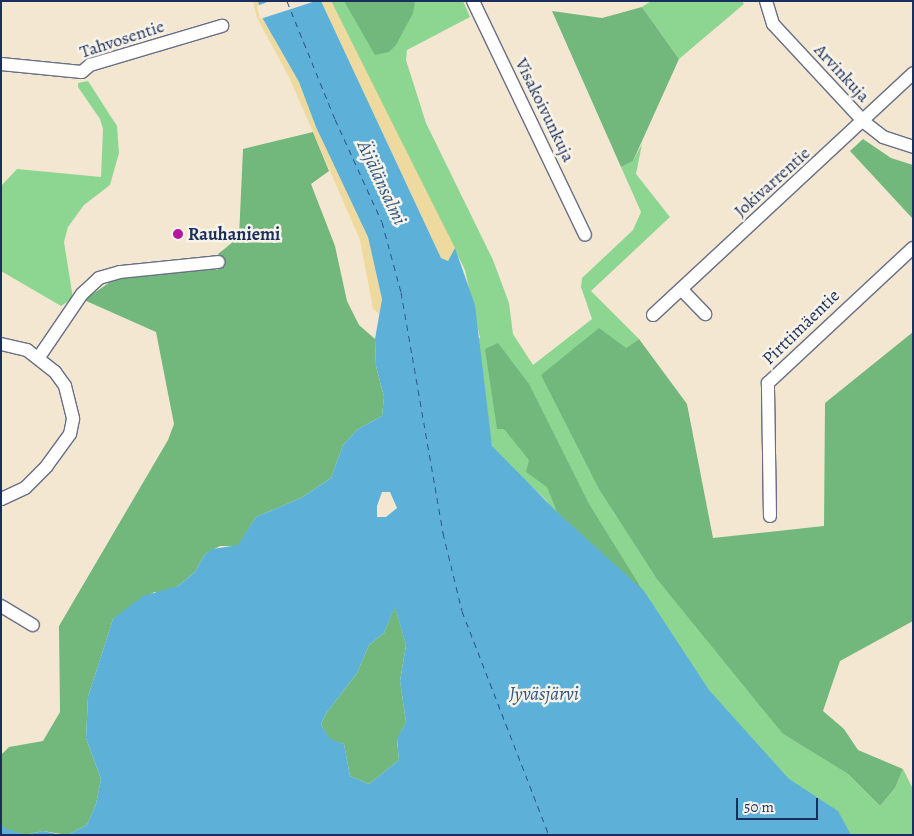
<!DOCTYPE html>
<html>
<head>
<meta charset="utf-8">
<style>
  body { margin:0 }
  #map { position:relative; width:914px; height:836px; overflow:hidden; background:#f4e7d1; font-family:Alegreya,serif }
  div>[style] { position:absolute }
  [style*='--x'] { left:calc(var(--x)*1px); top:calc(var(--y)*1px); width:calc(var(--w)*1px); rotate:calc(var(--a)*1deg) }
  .green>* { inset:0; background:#8dd692 }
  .forest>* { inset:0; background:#72b77c }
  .sand>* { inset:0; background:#eeda9e }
  .water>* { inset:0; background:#5db1d9 }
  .pier>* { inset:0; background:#f4e7d1 }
  .ferry>* { height:1px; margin-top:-0.5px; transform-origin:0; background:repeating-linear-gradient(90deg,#2f5683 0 6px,transparent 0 11px) }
  .roads { filter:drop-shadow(1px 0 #676f86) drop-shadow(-1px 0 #676f86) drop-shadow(0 1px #676f86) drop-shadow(0 -1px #676f86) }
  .minor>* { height:12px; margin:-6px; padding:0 6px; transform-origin:6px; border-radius:6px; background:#fff }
  .dots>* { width:14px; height:14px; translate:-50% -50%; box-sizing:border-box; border:2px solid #f7f3e8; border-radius:50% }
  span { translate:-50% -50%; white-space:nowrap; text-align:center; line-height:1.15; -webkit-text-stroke:5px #f7f3e8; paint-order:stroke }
  .street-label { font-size:18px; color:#1b2f5e }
  .poi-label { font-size:18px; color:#1b2f5e; font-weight:700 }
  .left { translate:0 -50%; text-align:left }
  .water-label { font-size:19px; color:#2f5683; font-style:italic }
  .frame { position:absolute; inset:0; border:2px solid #1b2f5e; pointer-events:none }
  .scale { position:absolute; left:736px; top:798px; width:82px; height:22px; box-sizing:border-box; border:2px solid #1b2f5e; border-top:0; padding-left:6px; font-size:15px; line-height:18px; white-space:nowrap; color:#1b2f5e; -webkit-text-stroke:4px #f7f3e8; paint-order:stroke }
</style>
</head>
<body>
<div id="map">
  <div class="green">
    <i style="clip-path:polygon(331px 1px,463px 1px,470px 17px,407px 50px,406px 60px,426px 123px,493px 260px,509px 303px,513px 334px,533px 365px,592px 319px,581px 287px,582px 278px,633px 230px,641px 212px,621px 167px,633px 161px,642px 144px,636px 174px,670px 217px,591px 291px,639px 339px,626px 348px,783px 734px,848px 774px,880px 806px,895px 788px,903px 769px,913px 789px,913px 835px,802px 835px,546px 500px,530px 485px,516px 524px,461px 344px,480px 338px,465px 270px)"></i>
    <i style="clip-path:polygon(651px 1px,742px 1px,744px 4px,679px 59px,642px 7px)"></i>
    <i style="clip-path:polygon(88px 81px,117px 126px,119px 153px,110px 185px,84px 205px,68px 227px,64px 242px,73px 298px,61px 306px,1px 271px,1px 186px,17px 169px,101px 177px,103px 129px,100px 119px,78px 87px,78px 83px)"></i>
  </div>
  <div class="forest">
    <i style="clip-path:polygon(344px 1px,415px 1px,413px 13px,396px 45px,389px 52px,375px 55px)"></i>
    <i style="clip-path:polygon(642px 7px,679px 59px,633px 161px,621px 167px,552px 11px,602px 18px)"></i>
    <i style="clip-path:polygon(313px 132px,329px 171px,311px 184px,335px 246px,347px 301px,359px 325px,375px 339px,376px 366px,384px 397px,382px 416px,358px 429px,343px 445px,331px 478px,301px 498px,256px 517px,238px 546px,220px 546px,205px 554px,195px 572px,178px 586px,165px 592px,154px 592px,113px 619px,88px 697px,86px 738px,101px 779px,96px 804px,87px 825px,67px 835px,43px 831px,25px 835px,1px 828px,1px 755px,9px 747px,43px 741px,60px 712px,59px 626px,168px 440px,174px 424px,156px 332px,84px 300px,113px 280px,208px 268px,217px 270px,223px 264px,218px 254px,239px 237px,243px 149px)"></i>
    <i style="clip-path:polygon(863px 139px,891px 158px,913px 165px,913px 219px,850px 151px)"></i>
    <i style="clip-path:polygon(599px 328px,626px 348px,639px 339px,687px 404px,713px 538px,824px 526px,825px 403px,913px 332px,913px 621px,840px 661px,823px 711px,844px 729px,858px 750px,903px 769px,895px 788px,880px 806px,848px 774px,783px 734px,657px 579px,599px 489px,541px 375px)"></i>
    <i style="clip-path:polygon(498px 343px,529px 384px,589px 504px,643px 591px,557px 512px,547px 487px,526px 472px,529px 460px,504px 429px,497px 429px,485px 349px)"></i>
    <i style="clip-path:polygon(395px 606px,406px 645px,400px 681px,406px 722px,397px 740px,399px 760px,369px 784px,350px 776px,344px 744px,330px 740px,321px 725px,325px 715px,357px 673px,369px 645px,384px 633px)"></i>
  </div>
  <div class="sand">
    <i style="clip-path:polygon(253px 1px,258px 1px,263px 19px,299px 82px,368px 237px,382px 299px,379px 314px,373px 309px,360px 240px,289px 77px,257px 18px)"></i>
    <i style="clip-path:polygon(321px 1px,331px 1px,455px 248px,448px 262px,441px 258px)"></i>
  </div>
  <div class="water">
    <i style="clip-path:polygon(evenodd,258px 1px,321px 1px,441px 258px,448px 261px,455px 248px,475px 305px,492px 446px,557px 512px,644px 591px,709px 690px,789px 779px,838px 811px,851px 835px,67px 835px,87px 825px,96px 804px,101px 779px,86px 738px,88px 697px,113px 619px,143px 596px,178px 586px,195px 572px,205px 554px,213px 549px,238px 545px,256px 517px,301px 498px,331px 478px,343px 445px,358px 429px,382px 416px,384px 397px,376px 366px,375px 339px,382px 299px,368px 237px,316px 127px,299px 82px,263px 19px,258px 1px,382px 492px,390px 492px,397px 508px,386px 517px,377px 517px,377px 506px,382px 492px,258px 1px,395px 607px,406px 645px,400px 681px,406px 722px,397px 739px,399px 760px,369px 784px,350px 776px,344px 744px,330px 739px,321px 725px,325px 715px,357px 673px,369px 645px,384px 633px,395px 607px)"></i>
    <i style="clip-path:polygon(2px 827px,25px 835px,43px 831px,62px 835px,1px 835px)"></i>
  </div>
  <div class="pier">
    <i style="clip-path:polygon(270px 1px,316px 1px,260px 19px,257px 6px)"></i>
  </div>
  <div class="ferry">
    <i style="--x:287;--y:1;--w:127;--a:67.9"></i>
    <i style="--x:335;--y:119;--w:113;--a:65.5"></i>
    <i style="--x:382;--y:222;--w:73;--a:74.8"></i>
    <i style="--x:401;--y:292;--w:245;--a:80.1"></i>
    <i style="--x:443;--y:533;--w:80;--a:76.3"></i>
    <i style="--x:462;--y:611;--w:240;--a:68.8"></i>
  </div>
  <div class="roads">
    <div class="minor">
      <i style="--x:473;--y:1;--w:259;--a:64.4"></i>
      <i style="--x:766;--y:1;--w:24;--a:73"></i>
      <i style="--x:773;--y:24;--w:134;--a:47.1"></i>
      <i style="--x:864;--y:122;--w:24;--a:38"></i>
      <i style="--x:883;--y:137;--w:32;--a:18"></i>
      <i style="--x:1;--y:64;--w:81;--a:5.6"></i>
      <i style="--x:82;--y:72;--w:11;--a:-41"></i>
      <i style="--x:90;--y:65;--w:138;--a:-16.5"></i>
      <i style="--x:681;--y:289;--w:35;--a:46"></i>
      <i style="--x:653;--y:315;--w:355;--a:-42.9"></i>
      <i style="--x:1;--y:344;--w:27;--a:13"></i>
      <i style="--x:27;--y:350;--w:36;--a:38"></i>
      <i style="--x:55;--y:372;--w:17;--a:54"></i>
      <i style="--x:65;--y:386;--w:34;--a:76"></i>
      <i style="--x:73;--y:419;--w:15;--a:101"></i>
      <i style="--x:70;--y:434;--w:39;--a:126"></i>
      <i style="--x:47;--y:466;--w:31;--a:135"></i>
      <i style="--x:25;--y:488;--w:26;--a:155"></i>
      <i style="--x:39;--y:357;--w:76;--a:-55.7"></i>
      <i style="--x:82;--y:294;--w:23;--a:-43"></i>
      <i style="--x:99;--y:278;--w:22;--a:-16"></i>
      <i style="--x:120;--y:272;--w:99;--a:-5.8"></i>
      <i style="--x:770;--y:516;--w:133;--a:-90.9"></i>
      <i style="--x:768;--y:383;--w:198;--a:-43"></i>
      <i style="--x:1;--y:606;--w:37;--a:31"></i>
    </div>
  </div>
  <div class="dots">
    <i style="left:178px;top:234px;background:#b5179e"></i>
  </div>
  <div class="street-label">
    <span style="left:122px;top:39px;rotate:-18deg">Tahvosentie</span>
    <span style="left:842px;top:73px;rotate:47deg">Arvinkuja</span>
    <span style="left:545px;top:110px;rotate:64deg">Visakoivunkuja</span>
    <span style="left:772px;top:182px;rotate:-42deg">Jokivarrentie</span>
    <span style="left:801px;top:327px;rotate:-44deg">Pirttimäentie</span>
  </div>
  <div class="poi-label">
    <span class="left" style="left:188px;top:234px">Rauhaniemi</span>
  </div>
  <div class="water-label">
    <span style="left:381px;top:183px;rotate:65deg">Äijälänsalmi</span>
    <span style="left:544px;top:695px">Jyväsjärvi</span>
  </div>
  <div class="frame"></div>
  <div class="scale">50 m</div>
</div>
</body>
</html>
